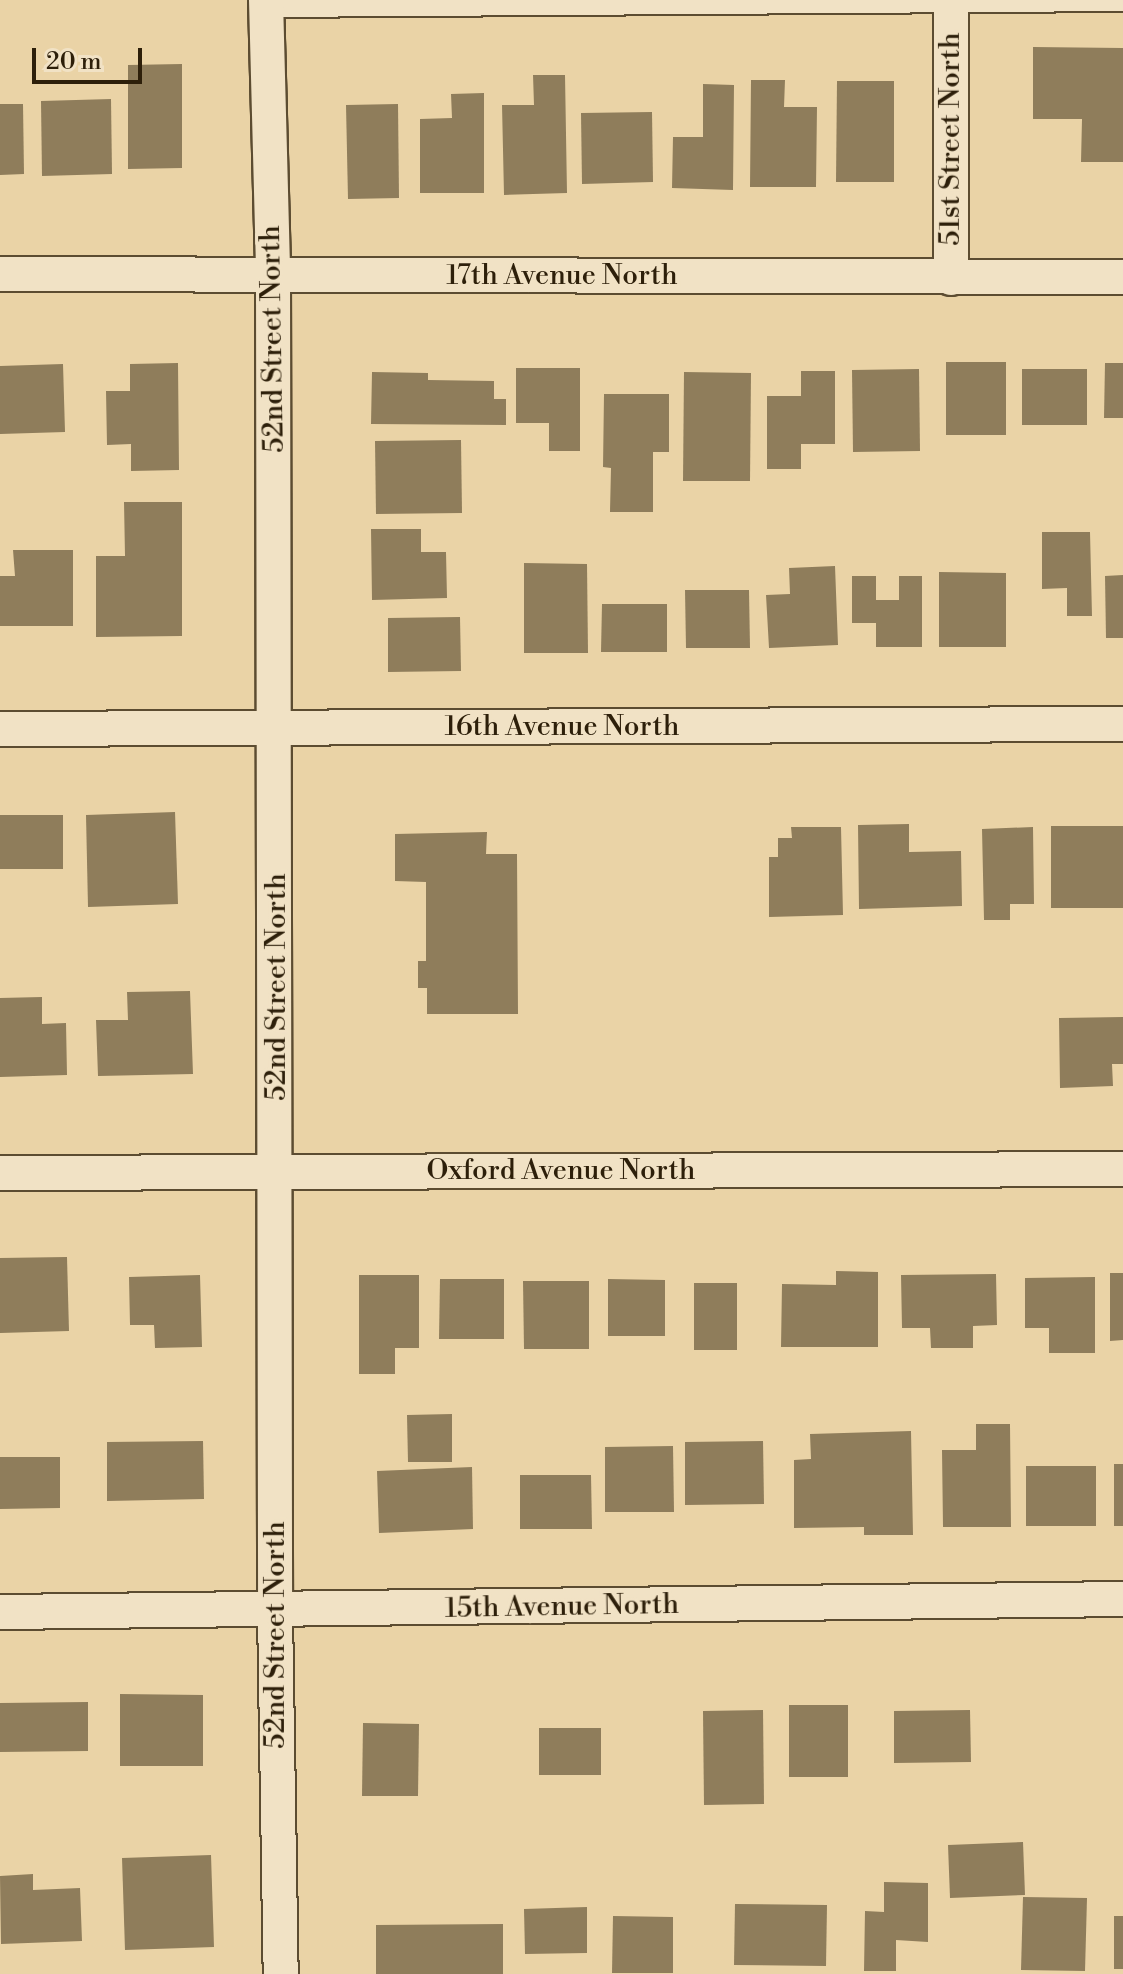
<!DOCTYPE html>
<html>
<head>
<meta charset="utf-8">
<style>
  body { margin:0 }
  #map { position:relative; width:1123px; height:1974px; overflow:hidden; background:#ead3a6; font-family:"Libre Bodoni",serif }
  div>[style] { position:absolute }
  [style*='--x'] { left:calc(var(--x)*1px); top:calc(var(--y)*1px); width:calc(var(--w)*1px); rotate:calc(var(--a)*1deg) }
  .building>* { inset:0; background:#8f7d5b }
  .roads { filter:drop-shadow(2px 0 #5c4c31) drop-shadow(-2px 0 #5c4c31) drop-shadow(0 2px #5c4c31) drop-shadow(0 -2px #5c4c31) }
  .lane>* { height:18px; margin:-9px; padding:0 9px; transform-origin:9px; border-radius:9px; background:#f1e2c5 }
  .street>* { height:34px; margin:-17px; padding:0 17px; transform-origin:17px; border-radius:17px; background:#f1e2c5 }
  span { translate:-50% -50%; white-space:nowrap; text-align:center; line-height:1.15; -webkit-text-stroke:6px #f1e2c5; paint-order:stroke }
  .street-label { font-size:28px; color:#2d1f0a }
  .scale { position:absolute; left:32px; top:48px; width:110px; height:36px; box-sizing:border-box; border:4px solid #2d1f0a; border-top:0; padding-left:10px; font-size:24px; line-height:28px; white-space:nowrap; color:#2d1f0a; -webkit-text-stroke:6px #f1e2c5; paint-order:stroke }
</style>
</head>
<body>
<div id="map">
  <div class="building">
    <i style="clip-path:polygon(1033px 47px,1123px 48px,1123px 162px,1081px 162px,1082px 119px,1033px 119px)"></i>
    <i style="clip-path:polygon(182px 64px,182px 168px,128px 169px,128px 65px)"></i>
    <i style="clip-path:polygon(533px 75px,565px 75px,567px 193px,504px 195px,502px 105px,534px 105px)"></i>
    <i style="clip-path:polygon(751px 80px,785px 80px,784px 107px,817px 107px,816px 187px,750px 187px)"></i>
    <i style="clip-path:polygon(837px 81px,894px 81px,894px 182px,836px 182px)"></i>
    <i style="clip-path:polygon(703px 84px,734px 85px,733px 190px,672px 188px,673px 137px,703px 137px)"></i>
    <i style="clip-path:polygon(484px 93px,484px 193px,420px 193px,420px 119px,452px 118px,451px 94px)"></i>
    <i style="clip-path:polygon(111px 99px,112px 174px,42px 176px,41px 101px)"></i>
    <i style="clip-path:polygon(0 104px,23px 104px,24px 174px,0 175px)"></i>
    <i style="clip-path:polygon(398px 104px,399px 198px,348px 199px,346px 105px)"></i>
    <i style="clip-path:polygon(652px 112px,653px 182px,582px 184px,581px 113px)"></i>
    <i style="clip-path:polygon(946px 362px,1006px 362px,1006px 435px,946px 435px)"></i>
    <i style="clip-path:polygon(178px 363px,179px 470px,131px 471px,131px 444px,107px 445px,106px 391px,130px 391px,130px 364px)"></i>
    <i style="clip-path:polygon(1105px 363px,1123px 363px,1123px 418px,1104px 418px)"></i>
    <i style="clip-path:polygon(63px 364px,65px 432px,0 434px,0 366px)"></i>
    <i style="clip-path:polygon(516px 368px,580px 368px,580px 451px,549px 451px,549px 423px,516px 423px)"></i>
    <i style="clip-path:polygon(919px 369px,920px 451px,853px 452px,852px 370px)"></i>
    <i style="clip-path:polygon(1022px 369px,1087px 369px,1087px 425px,1022px 425px)"></i>
    <i style="clip-path:polygon(801px 371px,835px 371px,835px 444px,801px 444px,801px 469px,767px 469px,767px 396px,801px 396px)"></i>
    <i style="clip-path:polygon(372px 372px,428px 373px,428px 380px,494px 381px,494px 399px,506px 399px,506px 425px,371px 424px)"></i>
    <i style="clip-path:polygon(684px 372px,751px 373px,750px 481px,683px 481px)"></i>
    <i style="clip-path:polygon(604px 394px,669px 394px,669px 452px,653px 452px,653px 512px,610px 512px,611px 468px,603px 467px)"></i>
    <i style="clip-path:polygon(461px 440px,462px 513px,376px 514px,375px 441px)"></i>
    <i style="clip-path:polygon(124px 502px,182px 502px,182px 636px,96px 637px,96px 556px,125px 556px)"></i>
    <i style="clip-path:polygon(371px 529px,421px 529px,421px 552px,446px 552px,447px 598px,372px 600px)"></i>
    <i style="clip-path:polygon(1042px 532px,1090px 532px,1092px 616px,1067px 616px,1067px 588px,1042px 589px)"></i>
    <i style="clip-path:polygon(13px 550px,73px 550px,73px 626px,0 626px,0 576px,15px 576px)"></i>
    <i style="clip-path:polygon(524px 563px,587px 564px,588px 653px,524px 653px)"></i>
    <i style="clip-path:polygon(835px 566px,838px 645px,769px 648px,766px 595px,790px 594px,789px 568px)"></i>
    <i style="clip-path:polygon(939px 572px,1006px 573px,1006px 647px,939px 647px)"></i>
    <i style="clip-path:polygon(1123px 575px,1123px 638px,1106px 638px,1105px 576px)"></i>
    <i style="clip-path:polygon(852px 576px,876px 576px,876px 600px,899px 600px,899px 576px,922px 576px,922px 647px,876px 647px,876px 623px,852px 623px)"></i>
    <i style="clip-path:polygon(685px 590px,749px 590px,750px 648px,686px 648px)"></i>
    <i style="clip-path:polygon(602px 604px,667px 604px,667px 652px,601px 652px)"></i>
    <i style="clip-path:polygon(460px 617px,461px 671px,388px 672px,388px 618px)"></i>
    <i style="clip-path:polygon(175px 812px,178px 904px,88px 907px,86px 815px)"></i>
    <i style="clip-path:polygon(0 815px,63px 815px,63px 869px,0 869px)"></i>
    <i style="clip-path:polygon(909px 824px,909px 852px,961px 851px,962px 906px,859px 909px,858px 825px)"></i>
    <i style="clip-path:polygon(1051px 826px,1123px 826px,1123px 908px,1051px 908px)"></i>
    <i style="clip-path:polygon(791px 827px,841px 827px,843px 915px,769px 917px,769px 857px,778px 857px,778px 838px,792px 838px)"></i>
    <i style="clip-path:polygon(1033px 827px,1034px 904px,1010px 904px,1010px 920px,984px 920px,982px 829px)"></i>
    <i style="clip-path:polygon(487px 832px,486px 854px,517px 854px,518px 1014px,427px 1014px,427px 988px,418px 988px,418px 961px,426px 961px,426px 882px,395px 881px,395px 834px)"></i>
    <i style="clip-path:polygon(190px 991px,193px 1074px,98px 1076px,96px 1020px,128px 1020px,127px 992px)"></i>
    <i style="clip-path:polygon(42px 997px,42px 1024px,66px 1023px,67px 1075px,0 1077px,0 998px)"></i>
    <i style="clip-path:polygon(1123px 1017px,1123px 1064px,1112px 1064px,1113px 1086px,1060px 1088px,1059px 1018px)"></i>
    <i style="clip-path:polygon(67px 1257px,69px 1331px,0 1333px,0 1258px)"></i>
    <i style="clip-path:polygon(836px 1271px,878px 1272px,878px 1347px,781px 1347px,782px 1284px,836px 1285px)"></i>
    <i style="clip-path:polygon(1110px 1273px,1123px 1273px,1123px 1340px,1110px 1341px)"></i>
    <i style="clip-path:polygon(996px 1274px,997px 1325px,973px 1326px,973px 1348px,931px 1348px,930px 1328px,902px 1328px,901px 1275px)"></i>
    <i style="clip-path:polygon(200px 1275px,202px 1347px,155px 1348px,154px 1325px,130px 1325px,129px 1277px)"></i>
    <i style="clip-path:polygon(359px 1275px,419px 1275px,419px 1348px,395px 1348px,395px 1374px,359px 1374px)"></i>
    <i style="clip-path:polygon(1095px 1277px,1095px 1353px,1049px 1353px,1049px 1328px,1025px 1328px,1025px 1278px)"></i>
    <i style="clip-path:polygon(440px 1279px,504px 1279px,504px 1339px,439px 1339px)"></i>
    <i style="clip-path:polygon(608px 1279px,665px 1280px,665px 1336px,608px 1336px)"></i>
    <i style="clip-path:polygon(523px 1281px,589px 1281px,589px 1349px,524px 1349px)"></i>
    <i style="clip-path:polygon(694px 1283px,737px 1283px,737px 1350px,694px 1350px)"></i>
    <i style="clip-path:polygon(452px 1414px,452px 1462px,408px 1462px,407px 1415px)"></i>
    <i style="clip-path:polygon(976px 1424px,1010px 1424px,1011px 1527px,943px 1527px,942px 1450px,976px 1450px)"></i>
    <i style="clip-path:polygon(911px 1431px,913px 1535px,864px 1535px,864px 1527px,794px 1528px,794px 1460px,811px 1459px,810px 1434px)"></i>
    <i style="clip-path:polygon(203px 1441px,204px 1499px,107px 1501px,107px 1442px)"></i>
    <i style="clip-path:polygon(763px 1441px,764px 1504px,685px 1505px,685px 1442px)"></i>
    <i style="clip-path:polygon(673px 1446px,674px 1512px,605px 1512px,605px 1447px)"></i>
    <i style="clip-path:polygon(0 1457px,60px 1457px,60px 1508px,0 1509px)"></i>
    <i style="clip-path:polygon(1114px 1464px,1123px 1464px,1123px 1526px,1114px 1526px)"></i>
    <i style="clip-path:polygon(1026px 1466px,1096px 1466px,1096px 1526px,1026px 1526px)"></i>
    <i style="clip-path:polygon(472px 1467px,473px 1529px,379px 1533px,377px 1471px)"></i>
    <i style="clip-path:polygon(520px 1475px,591px 1475px,592px 1529px,520px 1529px)"></i>
    <i style="clip-path:polygon(120px 1694px,203px 1695px,203px 1766px,120px 1766px)"></i>
    <i style="clip-path:polygon(88px 1702px,88px 1751px,0 1752px,0 1703px)"></i>
    <i style="clip-path:polygon(789px 1705px,848px 1705px,848px 1777px,789px 1777px)"></i>
    <i style="clip-path:polygon(763px 1710px,764px 1804px,704px 1805px,703px 1711px)"></i>
    <i style="clip-path:polygon(970px 1710px,971px 1762px,894px 1763px,894px 1711px)"></i>
    <i style="clip-path:polygon(363px 1723px,419px 1724px,418px 1796px,362px 1796px)"></i>
    <i style="clip-path:polygon(539px 1728px,601px 1728px,601px 1775px,539px 1775px)"></i>
    <i style="clip-path:polygon(1023px 1842px,1025px 1895px,950px 1898px,948px 1845px)"></i>
    <i style="clip-path:polygon(211px 1855px,214px 1947px,125px 1950px,122px 1858px)"></i>
    <i style="clip-path:polygon(33px 1874px,33px 1890px,80px 1888px,82px 1941px,1px 1944px,0 1876px)"></i>
    <i style="clip-path:polygon(884px 1882px,928px 1883px,928px 1942px,896px 1940px,896px 1971px,864px 1971px,865px 1911px,884px 1912px)"></i>
    <i style="clip-path:polygon(1023px 1897px,1087px 1898px,1085px 1971px,1021px 1970px)"></i>
    <i style="clip-path:polygon(735px 1904px,827px 1905px,826px 1966px,734px 1965px)"></i>
    <i style="clip-path:polygon(587px 1907px,587px 1953px,525px 1954px,524px 1909px)"></i>
    <i style="clip-path:polygon(613px 1916px,673px 1917px,673px 1973px,612px 1973px)"></i>
    <i style="clip-path:polygon(1114px 1916px,1123px 1916px,1123px 1969px,1114px 1969px)"></i>
    <i style="clip-path:polygon(503px 1924px,503px 1974px,376px 1974px,376px 1925px)"></i>
  </div>
  <div class="roads">
    <div class="lane">
      <i style="--x:267;--y:8;--w:856;--a:-0.4"></i>
    </div>
    <div class="street">
      <i style="--x:266;--y:0;--w:275;--a:88.5"></i>
      <i style="--x:273;--y:275;--w:1336;--a:89.91"></i>
      <i style="--x:275;--y:1611;--w:363;--a:89.1"></i>
      <i style="--x:951;--y:0;--w:278;--a:90"></i>
      <i style="--x:0;--y:274;--w:1123;--a:0.15"></i>
      <i style="--x:0;--y:729;--w:1123;--a:-0.26"></i>
      <i style="--x:0;--y:1173;--w:1123;--a:-0.2"></i>
      <i style="--x:0;--y:1612;--w:1123;--a:-0.66"></i>
    </div>
  </div>
  <div class="street-label">
    <span style="left:951px;top:139px;rotate:-90deg">51st Street North</span>
    <span style="left:562px;top:276px">17th Avenue North</span>
    <span style="left:273px;top:339px;rotate:-91deg">52nd Street North</span>
    <span style="left:562px;top:727px">16th Avenue North</span>
    <span style="left:277px;top:987px;rotate:-90deg">52nd Street North</span>
    <span style="left:561px;top:1171px">Oxford Avenue North</span>
    <span style="left:562px;top:1607px;rotate:-1deg">15th Avenue North</span>
    <span style="left:276px;top:1635px;rotate:-90deg">52nd Street North</span>
  </div>
  <div class="scale">20 m</div>
</div>
</body>
</html>
